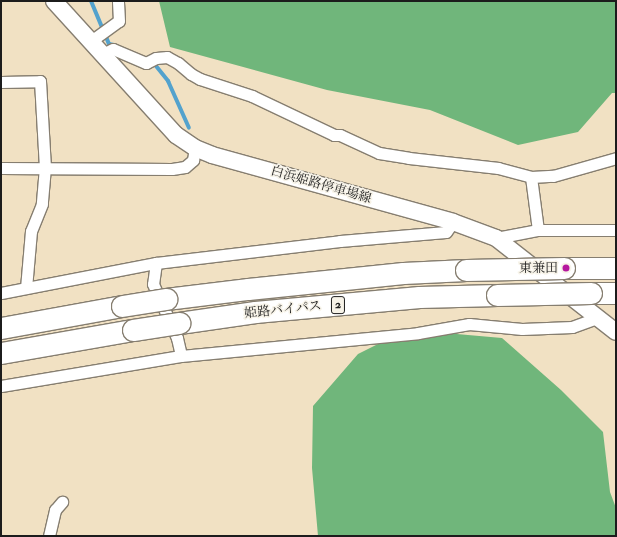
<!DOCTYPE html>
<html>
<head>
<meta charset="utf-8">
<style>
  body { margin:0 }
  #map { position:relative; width:617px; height:537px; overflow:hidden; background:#f1e1c3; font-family:"IM FELL Double Pica","Noto Serif JP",serif }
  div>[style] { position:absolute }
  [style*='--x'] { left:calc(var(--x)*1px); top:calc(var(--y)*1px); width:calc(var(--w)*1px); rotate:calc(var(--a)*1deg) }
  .forest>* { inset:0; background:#70b67b }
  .stream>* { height:4px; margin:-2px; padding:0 2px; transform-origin:2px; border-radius:2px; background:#53a2cd }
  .roads { filter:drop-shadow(1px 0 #867e70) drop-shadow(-1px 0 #867e70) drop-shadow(0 1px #867e70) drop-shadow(0 -1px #867e70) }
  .street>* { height:11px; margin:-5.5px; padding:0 5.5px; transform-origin:5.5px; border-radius:5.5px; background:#fff }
  .secondary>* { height:16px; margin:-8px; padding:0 8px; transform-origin:8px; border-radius:8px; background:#fff }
  .highway>* { height:21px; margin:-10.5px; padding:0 10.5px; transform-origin:10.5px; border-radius:10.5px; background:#fff }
  .bridges { filter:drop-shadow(1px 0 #867e70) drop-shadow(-1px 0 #867e70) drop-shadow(0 1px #867e70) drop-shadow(0 -1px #867e70) }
  .highway-bridge>* { height:21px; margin:-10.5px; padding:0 10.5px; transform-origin:10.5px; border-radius:10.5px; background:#fff }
  .dots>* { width:11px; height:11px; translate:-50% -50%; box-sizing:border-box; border:2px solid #f7f3e8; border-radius:50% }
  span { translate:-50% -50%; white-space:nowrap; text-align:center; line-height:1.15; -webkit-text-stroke:3px #f7f3e8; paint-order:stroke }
  .shield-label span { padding:1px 3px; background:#f7f3e8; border:1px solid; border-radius:3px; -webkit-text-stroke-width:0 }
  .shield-label { font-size:12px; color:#1c1c1c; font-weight:700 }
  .street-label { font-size:13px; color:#1c1c1c }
  .poi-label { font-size:13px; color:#1c1c1c }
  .right { translate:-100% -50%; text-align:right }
  .frame { position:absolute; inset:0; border:2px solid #1c1c1c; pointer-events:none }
</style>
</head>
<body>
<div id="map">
  <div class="forest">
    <i style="clip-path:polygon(159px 1px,616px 1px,616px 93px,612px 93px,578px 132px,518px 145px,430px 110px,327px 90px,170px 47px)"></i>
    <i style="clip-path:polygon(434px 332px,502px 338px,561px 390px,603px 432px,610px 492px,616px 508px,615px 536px,318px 536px,312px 468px,313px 406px,358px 354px,380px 343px)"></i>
  </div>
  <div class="stream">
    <i style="--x:91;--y:1;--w:47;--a:67.3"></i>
    <i style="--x:109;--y:44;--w:5;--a:11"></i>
    <i style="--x:152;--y:61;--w:26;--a:51"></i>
    <i style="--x:168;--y:81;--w:51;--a:65.9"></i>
  </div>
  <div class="roads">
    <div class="street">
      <i style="--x:91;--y:41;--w:34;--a:-36"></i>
      <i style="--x:119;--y:21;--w:20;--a:-93"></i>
      <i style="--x:103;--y:54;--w:11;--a:-27"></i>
      <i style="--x:113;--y:49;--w:36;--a:23"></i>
      <i style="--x:146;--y:63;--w:11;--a:-27"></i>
      <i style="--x:156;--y:58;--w:11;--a:-5"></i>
      <i style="--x:167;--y:57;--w:13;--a:29"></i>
      <i style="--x:178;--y:63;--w:17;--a:40"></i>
      <i style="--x:191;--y:74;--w:10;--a:29"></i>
      <i style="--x:200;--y:79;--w:55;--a:18.1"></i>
      <i style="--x:252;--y:96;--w:91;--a:25.4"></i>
      <i style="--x:334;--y:135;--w:6;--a:0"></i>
      <i style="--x:340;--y:135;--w:43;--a:24.8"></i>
      <i style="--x:379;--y:153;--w:30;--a:9"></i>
      <i style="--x:409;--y:158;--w:90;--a:6.4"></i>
      <i style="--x:498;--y:168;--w:34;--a:15"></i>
      <i style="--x:531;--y:177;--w:22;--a:-3"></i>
      <i style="--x:553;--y:176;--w:66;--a:-15.9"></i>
      <i style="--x:1;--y:82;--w:39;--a:-1"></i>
      <i style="--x:40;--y:81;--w:86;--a:86.7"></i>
      <i style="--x:45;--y:167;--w:37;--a:95"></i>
      <i style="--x:42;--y:204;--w:29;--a:112"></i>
      <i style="--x:31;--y:231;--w:57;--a:95"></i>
      <i style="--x:1;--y:168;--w:171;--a:0.3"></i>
      <i style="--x:172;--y:169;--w:13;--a:-9"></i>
      <i style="--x:185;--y:167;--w:11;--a:-41"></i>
      <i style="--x:193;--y:160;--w:12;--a:-81"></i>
      <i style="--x:531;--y:177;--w:53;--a:82.5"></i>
      <i style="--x:496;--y:238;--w:43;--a:-10.8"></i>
      <i style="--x:538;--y:230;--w:78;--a:0"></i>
      <i style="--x:156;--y:263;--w:21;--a:98"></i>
      <i style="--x:153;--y:284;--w:59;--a:66"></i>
      <i style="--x:177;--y:338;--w:18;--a:77"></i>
      <i style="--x:1;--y:293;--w:158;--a:-11"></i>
      <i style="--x:156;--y:263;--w:185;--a:-6.8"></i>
      <i style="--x:340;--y:241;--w:106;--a:-4.9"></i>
      <i style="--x:446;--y:232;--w:12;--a:-55"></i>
      <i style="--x:1;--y:386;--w:182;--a:-9.5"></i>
      <i style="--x:181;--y:356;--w:238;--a:-5.5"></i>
      <i style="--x:418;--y:333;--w:52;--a:-10"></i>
      <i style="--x:469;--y:324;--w:53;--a:5.4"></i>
      <i style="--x:522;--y:329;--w:50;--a:-2.3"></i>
      <i style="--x:572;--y:327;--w:27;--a:-20"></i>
      <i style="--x:49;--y:536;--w:27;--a:-77"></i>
      <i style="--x:55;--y:510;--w:11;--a:-49"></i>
    </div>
    <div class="secondary">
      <i style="--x:54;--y:1;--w:181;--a:47.7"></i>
      <i style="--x:176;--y:135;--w:23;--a:34"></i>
      <i style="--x:195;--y:148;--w:18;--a:22"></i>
      <i style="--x:212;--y:155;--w:250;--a:15.5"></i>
      <i style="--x:453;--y:222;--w:46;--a:20.4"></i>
      <i style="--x:496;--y:238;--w:152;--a:38.1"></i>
    </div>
    <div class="highway">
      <i style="--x:564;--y:268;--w:52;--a:0"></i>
      <i style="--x:591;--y:293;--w:25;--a:0"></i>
      <i style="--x:166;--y:299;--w:83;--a:-7"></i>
      <i style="--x:248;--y:289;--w:156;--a:-5.9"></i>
      <i style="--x:403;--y:273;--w:63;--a:-2.7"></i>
      <i style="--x:179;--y:323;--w:77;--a:-8.2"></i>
      <i style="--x:255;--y:312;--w:165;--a:-5.2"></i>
      <i style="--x:419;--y:297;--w:78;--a:-1.5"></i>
      <i style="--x:1;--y:328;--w:123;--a:-10.3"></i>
      <i style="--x:1;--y:353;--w:134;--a:-9.9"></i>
    </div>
  </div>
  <div class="bridges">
    <div class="highway-bridge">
      <i style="--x:466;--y:270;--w:98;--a:-1.2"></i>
      <i style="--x:497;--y:295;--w:94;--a:-1.2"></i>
      <i style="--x:122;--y:306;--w:45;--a:-9"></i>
      <i style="--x:133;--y:330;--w:47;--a:-8.7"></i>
    </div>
  </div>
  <div class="dots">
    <i style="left:566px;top:268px;background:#b5179e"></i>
  </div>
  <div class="shield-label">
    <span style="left:338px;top:305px">2</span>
  </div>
  <div class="street-label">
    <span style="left:321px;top:185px;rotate:16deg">白浜姫路停車場線</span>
    <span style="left:283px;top:310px;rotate:-6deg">姫路バイパス</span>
  </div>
  <div class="poi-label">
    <span class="right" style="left:558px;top:268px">東兼田</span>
  </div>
  <div class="frame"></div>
</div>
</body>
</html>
